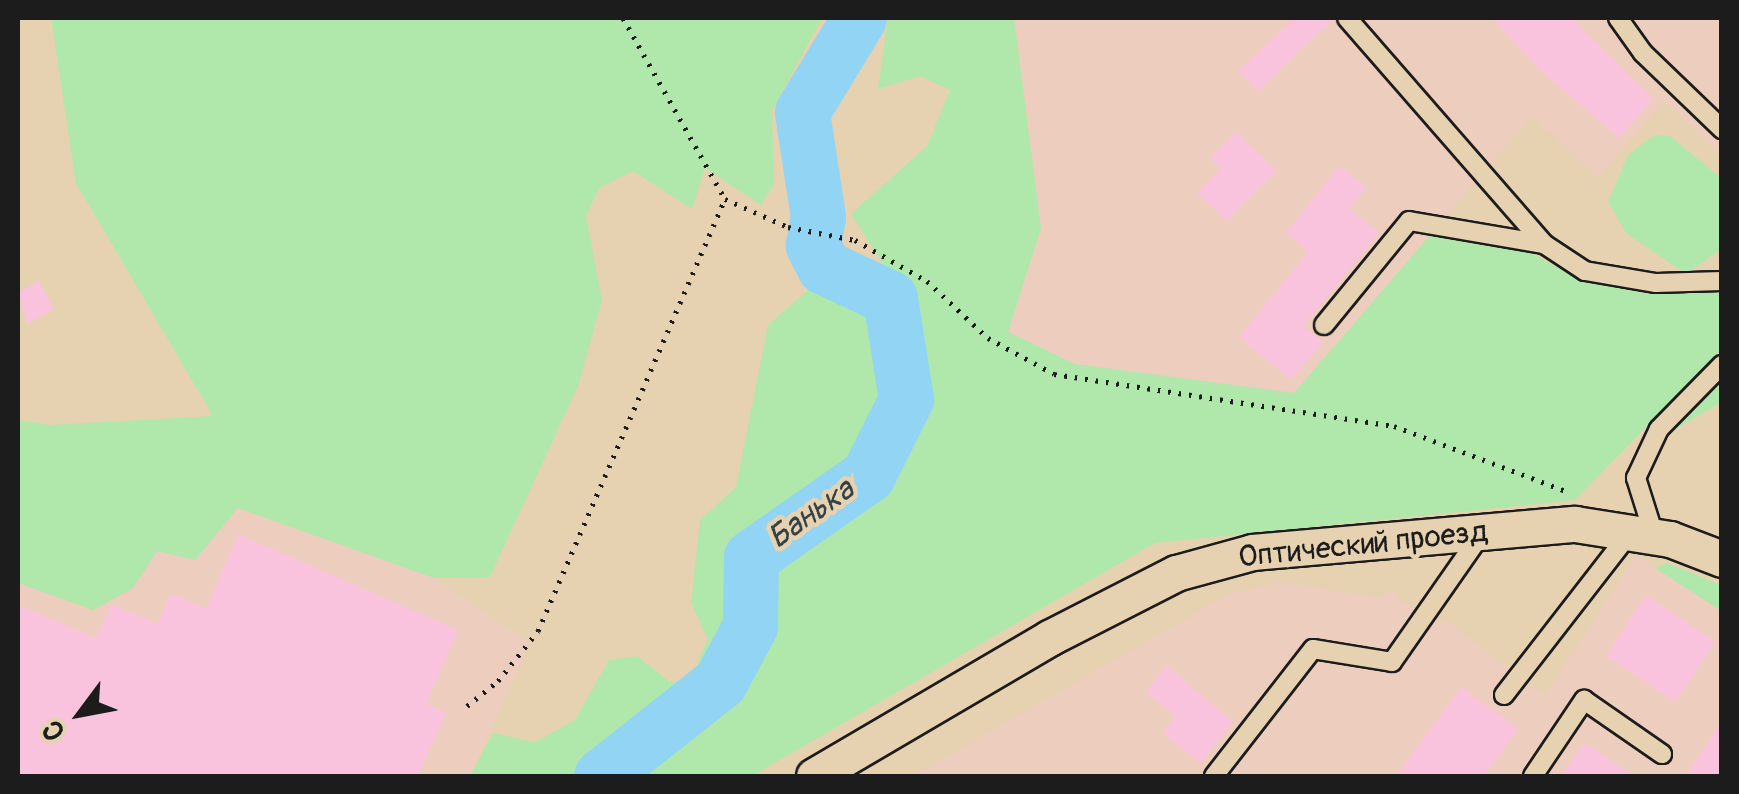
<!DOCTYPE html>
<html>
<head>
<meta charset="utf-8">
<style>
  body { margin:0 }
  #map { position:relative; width:1739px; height:794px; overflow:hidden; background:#e6d1b0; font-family:Pangolin,sans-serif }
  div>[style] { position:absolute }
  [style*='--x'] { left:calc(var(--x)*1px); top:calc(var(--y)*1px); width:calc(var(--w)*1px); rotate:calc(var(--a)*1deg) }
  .built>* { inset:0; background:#eccdbe }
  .green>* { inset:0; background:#b0e8ac }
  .river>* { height:55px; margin:-27.5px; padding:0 27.5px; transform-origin:27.5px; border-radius:27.5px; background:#92d4f4 }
  .building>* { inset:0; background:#f9c3dd }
  .path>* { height:5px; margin-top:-2.5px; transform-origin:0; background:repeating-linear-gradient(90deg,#1c1c1c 0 2.5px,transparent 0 10.5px) }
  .roads { filter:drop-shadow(2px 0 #1c1c1c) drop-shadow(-2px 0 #1c1c1c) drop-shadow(0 2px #1c1c1c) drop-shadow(0 -2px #1c1c1c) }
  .lane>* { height:18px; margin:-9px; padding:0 9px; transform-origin:9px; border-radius:9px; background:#e6d1b0 }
  .street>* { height:35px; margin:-17.5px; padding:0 17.5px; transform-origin:17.5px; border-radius:17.5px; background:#e6d1b0 }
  span { translate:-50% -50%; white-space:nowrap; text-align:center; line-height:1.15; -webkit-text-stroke:9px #e6d1b0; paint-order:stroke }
  .street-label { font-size:30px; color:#1c1c1c }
  .water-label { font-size:32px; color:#344147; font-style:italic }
  .frame { position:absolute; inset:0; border:20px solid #1c1c1c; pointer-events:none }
  .north { position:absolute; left:30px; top:664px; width:100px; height:100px; -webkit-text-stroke:8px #e6d1b0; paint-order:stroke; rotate:238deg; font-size:28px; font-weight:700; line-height:40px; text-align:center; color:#1c1c1c }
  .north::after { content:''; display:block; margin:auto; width:35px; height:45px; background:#1c1c1c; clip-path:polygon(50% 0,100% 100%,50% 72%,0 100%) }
</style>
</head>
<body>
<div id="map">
  <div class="built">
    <i style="clip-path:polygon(1014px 18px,1721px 18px,1721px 155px,1664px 101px,1598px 178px,1532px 117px,1294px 393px,1075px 364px,1008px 332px,1041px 228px)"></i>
    <i style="clip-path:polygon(238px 508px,434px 578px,530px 643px,470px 776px,18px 776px,18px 583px,93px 610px,133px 588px,157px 551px,195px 560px)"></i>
    <i style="clip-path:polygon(1636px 555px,1721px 611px,1721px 776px,913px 776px,1227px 595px,1279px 582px,1379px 598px,1393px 589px,1400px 600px,1453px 625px,1545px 696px)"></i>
  </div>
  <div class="green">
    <i style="clip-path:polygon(51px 18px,822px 18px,772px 111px,774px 184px,761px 205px,705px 168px,692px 209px,633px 171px,599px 188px,586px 216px,602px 300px,578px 386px,490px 577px,434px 578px,238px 508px,195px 560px,157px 551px,133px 588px,93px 610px,18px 583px,18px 420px,51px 425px,213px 416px,76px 183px)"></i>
    <i style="clip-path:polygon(888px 18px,1014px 18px,1041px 228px,1008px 332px,1075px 364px,1294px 393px,1431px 234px,1530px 252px,1576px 278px,1647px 294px,1721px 292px,1721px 350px,1575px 500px,1155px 543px,752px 776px,470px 776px,493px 733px,535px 742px,575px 720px,609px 660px,637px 656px,670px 682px,690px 681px,708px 639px,691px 603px,700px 520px,736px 487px,768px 325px,817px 282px,902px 294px,851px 214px,927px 146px,950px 90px,920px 76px,878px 89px)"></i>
    <i style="clip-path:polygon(1654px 135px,1670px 136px,1721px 178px,1721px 249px,1686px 274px,1627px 234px,1608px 202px,1628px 155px)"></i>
    <i style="clip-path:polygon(1721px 382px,1721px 402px,1674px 430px)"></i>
    <i style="clip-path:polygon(1667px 563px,1721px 585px,1721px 611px,1655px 568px)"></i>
  </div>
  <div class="river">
    <i style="--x:601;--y:776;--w:152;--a:-38.3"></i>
    <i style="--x:720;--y:682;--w:64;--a:-61.8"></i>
    <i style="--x:750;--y:626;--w:69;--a:-89.2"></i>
    <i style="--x:751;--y:557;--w:143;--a:-35"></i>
    <i style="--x:868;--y:475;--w:85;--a:-63.4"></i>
    <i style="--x:906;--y:399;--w:102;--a:-99"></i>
    <i style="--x:890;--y:298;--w:73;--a:-154.8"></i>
    <i style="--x:824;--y:267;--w:25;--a:-117"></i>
    <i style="--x:813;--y:245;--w:28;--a:-80"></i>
    <i style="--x:818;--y:217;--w:106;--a:-98.7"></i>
    <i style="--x:802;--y:112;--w:110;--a:-58.8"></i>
  </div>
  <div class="building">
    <i style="clip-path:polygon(1294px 18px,1334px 18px,1258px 91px,1238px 71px)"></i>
    <i style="clip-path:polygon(1492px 18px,1571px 18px,1653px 99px,1619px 138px,1540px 70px)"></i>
    <i style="clip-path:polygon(1236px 132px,1276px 171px,1226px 221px,1197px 193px,1221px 169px,1210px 158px)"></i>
    <i style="clip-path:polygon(1339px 166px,1366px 188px,1349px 209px,1379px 233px,1303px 326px,1323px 342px,1291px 380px,1239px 337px,1308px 252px,1286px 233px)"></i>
    <i style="clip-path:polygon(39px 281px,54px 309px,27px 324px,18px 292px)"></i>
    <i style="clip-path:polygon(238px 534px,458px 630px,426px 704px,446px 712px,418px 776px,18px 776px,18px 605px,96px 638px,111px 604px,157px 624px,171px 593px,206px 609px)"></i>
    <i style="clip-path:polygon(1646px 595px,1715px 642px,1675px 702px,1606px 656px)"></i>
    <i style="clip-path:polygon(1167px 666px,1233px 722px,1200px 763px,1163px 733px,1176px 716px,1146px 691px)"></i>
    <i style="clip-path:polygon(1461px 687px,1518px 729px,1483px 776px,1396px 776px)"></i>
    <i style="clip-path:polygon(1722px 721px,1722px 776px,1686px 776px)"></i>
    <i style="clip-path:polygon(1584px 743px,1634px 776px,1561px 776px)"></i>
  </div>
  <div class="path">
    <i style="--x:623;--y:18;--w:208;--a:60.6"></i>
    <i style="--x:725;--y:199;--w:69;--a:24"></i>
    <i style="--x:788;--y:227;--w:68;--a:11"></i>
    <i style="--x:855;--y:240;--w:83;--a:29.7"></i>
    <i style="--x:927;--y:281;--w:83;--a:43.1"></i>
    <i style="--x:988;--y:338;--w:75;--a:28.6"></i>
    <i style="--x:1054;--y:374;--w:344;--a:8.7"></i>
    <i style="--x:1394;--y:426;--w:184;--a:20.7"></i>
    <i style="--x:467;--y:706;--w:40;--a:-39"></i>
    <i style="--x:498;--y:681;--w:64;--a:-51.3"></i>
    <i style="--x:538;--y:631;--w:471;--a:-66.6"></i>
  </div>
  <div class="roads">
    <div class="lane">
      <i style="--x:1347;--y:18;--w:300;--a:48.9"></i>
      <i style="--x:1618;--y:18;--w:43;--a:54.5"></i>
      <i style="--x:1643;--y:53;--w:110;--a:43.9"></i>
      <i style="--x:1324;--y:325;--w:134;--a:-50.7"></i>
      <i style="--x:1409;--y:221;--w:137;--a:9.7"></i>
      <i style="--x:1544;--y:244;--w:49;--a:33.4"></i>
      <i style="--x:1585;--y:271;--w:72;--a:9.6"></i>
      <i style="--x:1656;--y:283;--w:66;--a:-1.7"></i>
      <i style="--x:1654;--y:535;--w:60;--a:-107.5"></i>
      <i style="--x:1636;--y:478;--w:54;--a:-64.9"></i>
      <i style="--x:1659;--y:429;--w:90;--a:-45.5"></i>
      <i style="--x:1504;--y:695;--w:207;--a:-52.2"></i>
      <i style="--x:1214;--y:776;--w:161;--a:-52.1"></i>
      <i style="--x:1313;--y:649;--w:80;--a:9.3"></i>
      <i style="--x:1392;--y:662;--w:157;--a:-55.1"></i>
      <i style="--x:1533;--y:776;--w:92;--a:-56.1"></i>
      <i style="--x:1584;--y:700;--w:95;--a:34.7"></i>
    </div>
    <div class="street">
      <i style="--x:814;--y:776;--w:273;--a:-30.4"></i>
      <i style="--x:1049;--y:638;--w:143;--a:-27.1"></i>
      <i style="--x:1176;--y:573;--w:79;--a:-15.4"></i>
      <i style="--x:1252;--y:552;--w:324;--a:-5"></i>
      <i style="--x:1575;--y:524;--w:96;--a:9"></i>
      <i style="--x:1670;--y:539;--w:56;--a:21"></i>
    </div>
  </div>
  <div class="street-label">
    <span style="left:1363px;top:545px;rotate:-6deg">Оптический проезд</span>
  </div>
  <div class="water-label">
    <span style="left:811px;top:514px;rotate:-35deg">Банька</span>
  </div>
  <div class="frame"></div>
  <div class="north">С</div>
</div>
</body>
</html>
